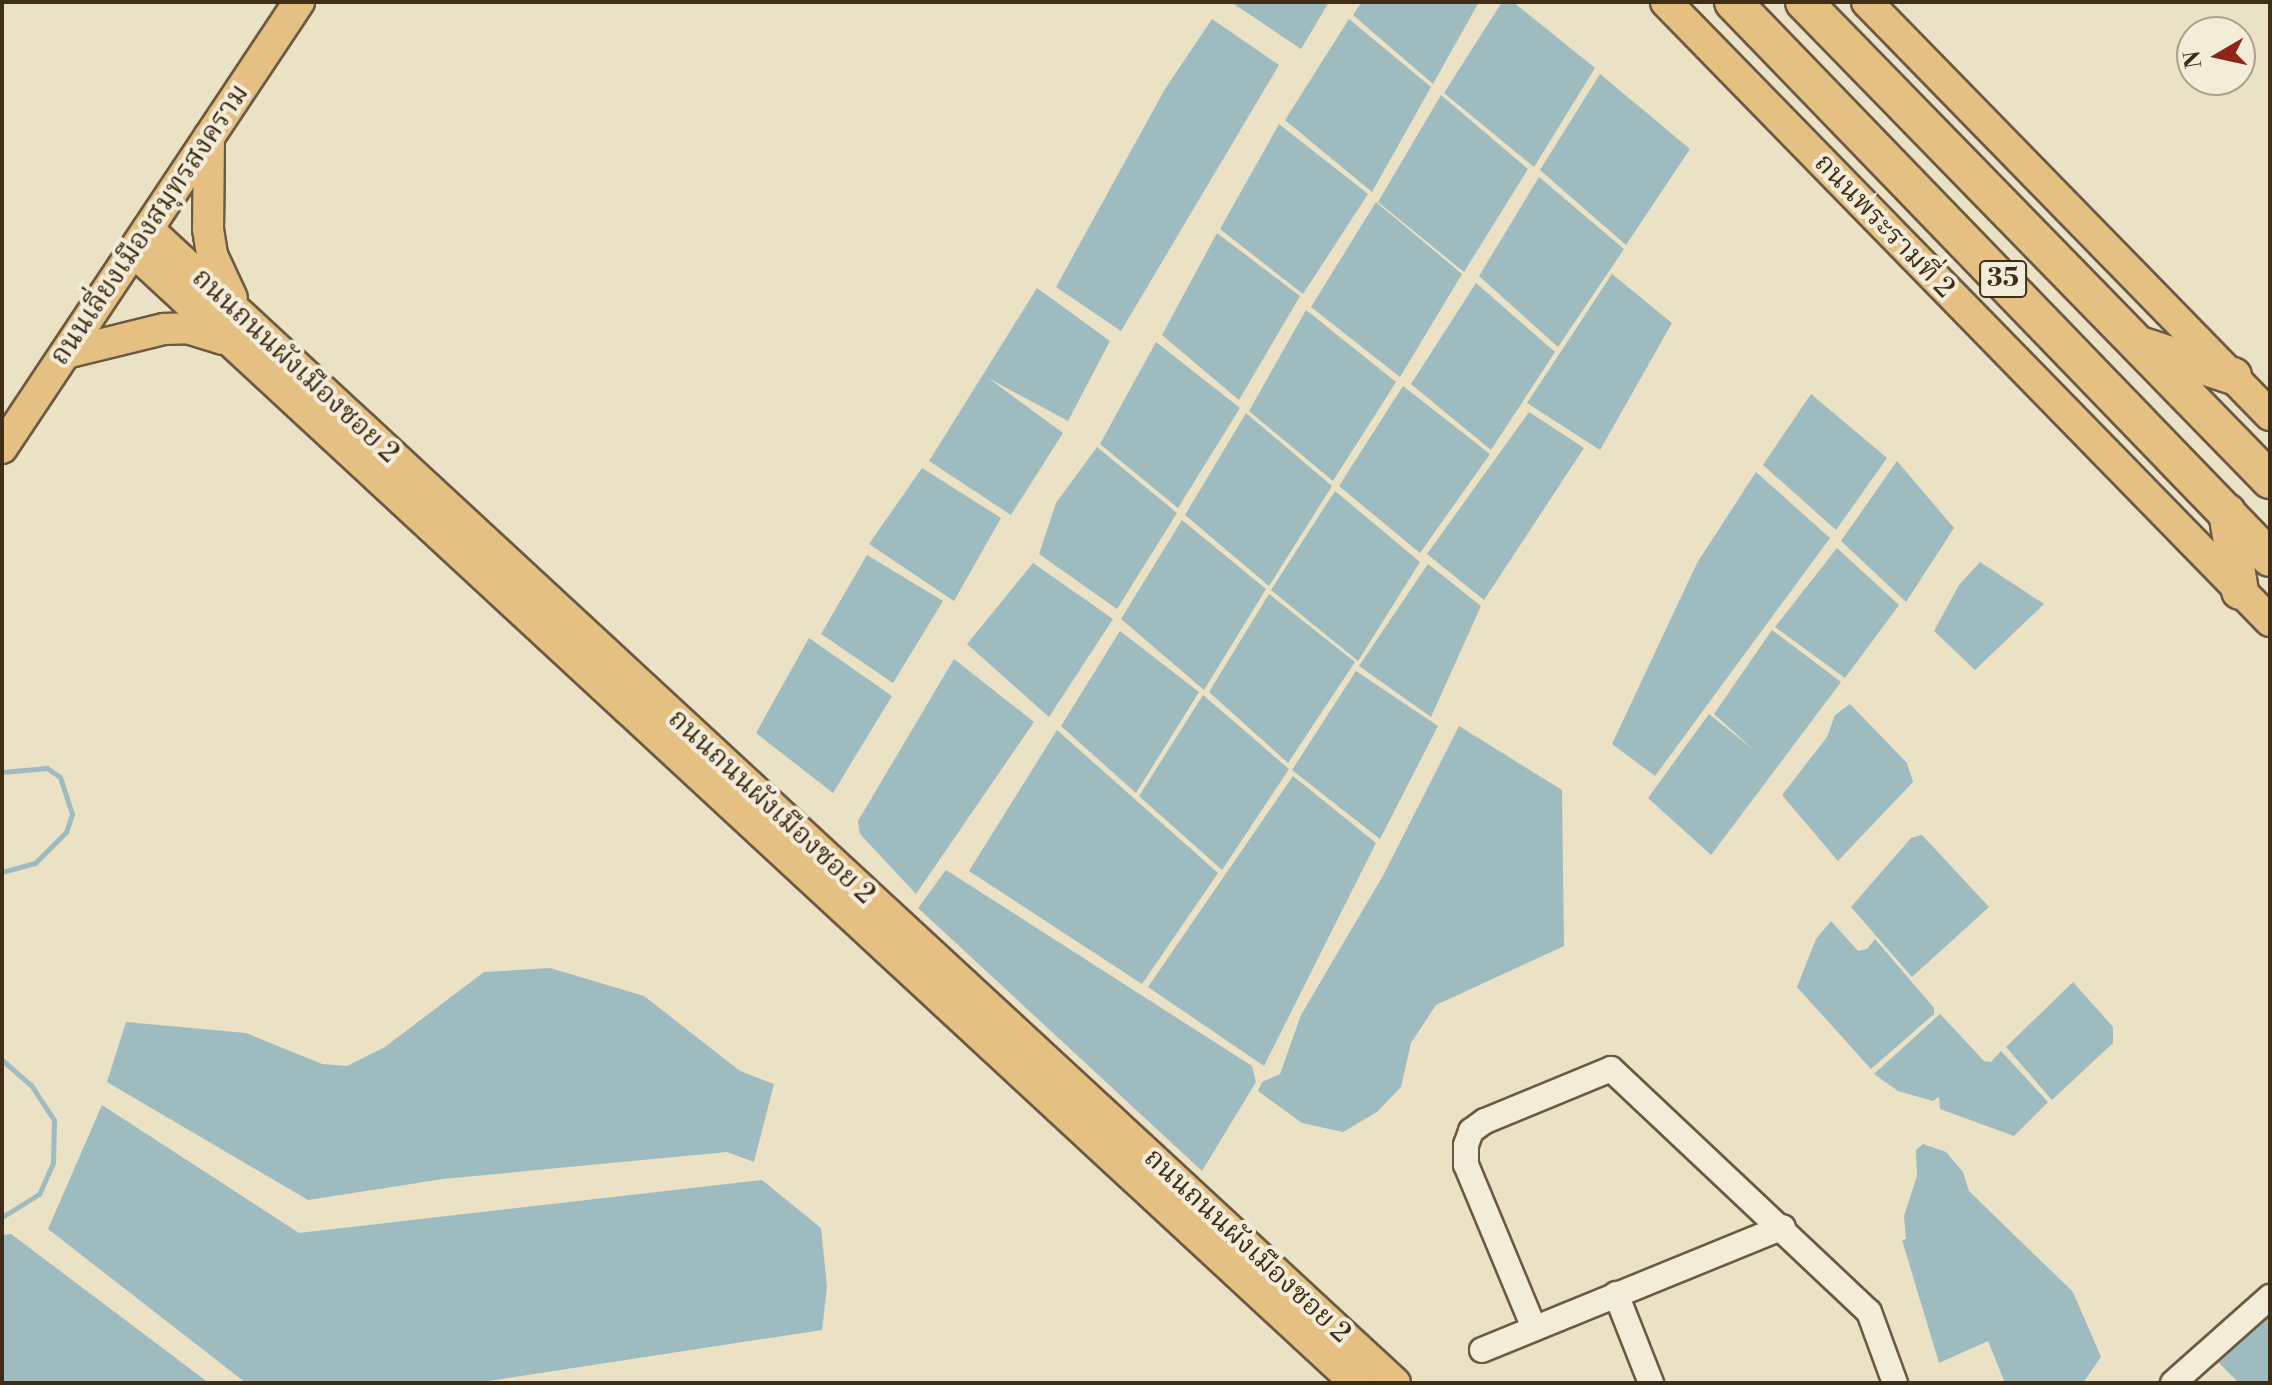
<!DOCTYPE html>
<html>
<head>
<meta charset="utf-8">
<style>
  body { margin:0 }
  #map { position:relative; width:2272px; height:1385px; overflow:hidden; background:#ebe1c5; font-family:"Libre Bodoni","Noto Serif Thai",serif }
  div>[style] { position:absolute }
  [style*='--x'] { left:calc(var(--x)*1px); top:calc(var(--y)*1px); width:calc(var(--w)*1px); rotate:calc(var(--a)*1deg) }
  .water>* { inset:0; background:#9ebbc0 }
  .stream>* { height:5px; margin:-2.5px; padding:0 2.5px; transform-origin:2.5px; border-radius:2.5px; background:#9ebbc0 }
  .roads { filter:drop-shadow(2px 0 #6b5a43) drop-shadow(-2px 0 #6b5a43) drop-shadow(0 2px #6b5a43) drop-shadow(0 -2px #6b5a43) }
  .minor>* { height:24px; margin:-12px; padding:0 12px; transform-origin:12px; border-radius:12px; background:#f2ecd9 }
  .major>* { height:30px; margin:-15px; padding:0 15px; transform-origin:15px; border-radius:15px; background:#e6c082 }
  .highway>* { height:36px; margin:-18px; padding:0 18px; transform-origin:18px; border-radius:18px; background:#e6c082 }
  span { translate:-50% -50%; white-space:nowrap; text-align:center; line-height:1.15; -webkit-text-stroke:8px #f2ecd9; paint-order:stroke }
  .shield-label span { padding:2px 6px; background:#f2ecd9; border:2px solid; border-radius:6px; -webkit-text-stroke-width:0 }
  .shield-label { font-size:26px; color:#402d18; font-weight:700 }
  .street-label { font-size:28px; color:#402d18 }
  .frame { position:absolute; inset:0; border:4px solid #402d18; pointer-events:none }
  .north { position:absolute; left:2176px; top:16px; width:80px; height:80px; box-sizing:border-box; background:#f2ecd9; border:2px solid #aba08c; border-radius:50%; rotate:261deg; font-size:22px; font-weight:700; line-height:32px; text-align:center; color:#402d18 }
  .north::after { content:''; display:block; margin:auto; width:28px; height:36px; background:#8f2418; clip-path:polygon(50% 0,100% 100%,50% 72%,0 100%) }
</style>
</head>
<body>
<div id="map">
  <div class="water">
    <i style="clip-path:polygon(1231px 2px,1329px 2px,1301px 49px)"></i>
    <i style="clip-path:polygon(1362px 2px,1479px 2px,1433px 84px,1353px 15px)"></i>
    <i style="clip-path:polygon(1502px 2px,1513px 2px,1595px 68px,1534px 167px,1444px 93px)"></i>
    <i style="clip-path:polygon(1212px 19px,1279px 65px,1121px 331px,1056px 287px,1165px 89px)"></i>
    <i style="clip-path:polygon(1349px 19px,1431px 87px,1372px 192px,1285px 120px)"></i>
    <i style="clip-path:polygon(1600px 74px,1690px 149px,1626px 245px,1540px 170px)"></i>
    <i style="clip-path:polygon(1441px 95px,1528px 169px,1464px 272px,1378px 202px)"></i>
    <i style="clip-path:polygon(1279px 124px,1368px 194px,1303px 294px,1220px 229px)"></i>
    <i style="clip-path:polygon(1539px 177px,1624px 249px,1558px 347px,1479px 276px)"></i>
    <i style="clip-path:polygon(1376px 202px,1462px 274px,1400px 377px,1311px 307px)"></i>
    <i style="clip-path:polygon(1217px 233px,1300px 296px,1239px 400px,1162px 335px)"></i>
    <i style="clip-path:polygon(1612px 274px,1672px 323px,1600px 450px,1527px 403px)"></i>
    <i style="clip-path:polygon(1476px 283px,1555px 352px,1491px 450px,1411px 384px)"></i>
    <i style="clip-path:polygon(1037px 288px,1110px 341px,1068px 421px,988px 378px,1063px 433px,1011px 515px,929px 461px)"></i>
    <i style="clip-path:polygon(1306px 310px,1396px 382px,1333px 481px,1249px 411px)"></i>
    <i style="clip-path:polygon(1156px 342px,1240px 408px,1178px 508px,1100px 444px)"></i>
    <i style="clip-path:polygon(1403px 386px,1490px 454px,1420px 553px,1339px 486px)"></i>
    <i style="clip-path:polygon(1811px 394px,1887px 458px,1836px 530px,1763px 465px)"></i>
    <i style="clip-path:polygon(1529px 412px,1584px 448px,1484px 600px,1427px 554px)"></i>
    <i style="clip-path:polygon(1246px 413px,1332px 486px,1269px 586px,1185px 515px)"></i>
    <i style="clip-path:polygon(1097px 447px,1177px 513px,1117px 609px,1039px 554px,1056px 503px)"></i>
    <i style="clip-path:polygon(1897px 461px,1954px 528px,1906px 602px,1841px 541px)"></i>
    <i style="clip-path:polygon(922px 468px,1001px 518px,954px 601px,869px 544px)"></i>
    <i style="clip-path:polygon(1756px 472px,1830px 538px,1655px 776px,1612px 744px,1697px 563px)"></i>
    <i style="clip-path:polygon(1335px 491px,1420px 562px,1358px 661px,1271px 590px)"></i>
    <i style="clip-path:polygon(1182px 520px,1266px 589px,1204px 690px,1121px 619px)"></i>
    <i style="clip-path:polygon(1837px 548px,1899px 605px,1845px 678px,1775px 627px)"></i>
    <i style="clip-path:polygon(867px 555px,943px 601px,893px 683px,821px 634px)"></i>
    <i style="clip-path:polygon(1980px 562px,2044px 604px,1975px 670px,1934px 631px,1959px 585px)"></i>
    <i style="clip-path:polygon(1033px 563px,1113px 619px,1049px 717px,967px 644px)"></i>
    <i style="clip-path:polygon(1428px 564px,1481px 606px,1431px 717px,1359px 666px)"></i>
    <i style="clip-path:polygon(1269px 594px,1355px 662px,1288px 763px,1209px 692px)"></i>
    <i style="clip-path:polygon(1772px 630px,1841px 682px,1711px 855px,1648px 798px,1709px 714px,1755px 751px,1714px 714px)"></i>
    <i style="clip-path:polygon(1120px 631px,1199px 692px,1136px 793px,1061px 726px)"></i>
    <i style="clip-path:polygon(809px 638px,892px 696px,833px 793px,756px 733px)"></i>
    <i style="clip-path:polygon(954px 659px,1034px 722px,916px 894px,860px 834px,858px 821px)"></i>
    <i style="clip-path:polygon(1356px 671px,1438px 726px,1380px 839px,1292px 770px)"></i>
    <i style="clip-path:polygon(1203px 695px,1289px 769px,1222px 870px,1139px 796px)"></i>
    <i style="clip-path:polygon(1850px 704px,1907px 763px,1913px 782px,1838px 861px,1782px 795px,1827px 737px,1835px 715px)"></i>
    <i style="clip-path:polygon(1459px 726px,1562px 790px,1564px 946px,1436px 1005px,1411px 1043px,1401px 1087px,1377px 1112px,1343px 1132px,1302px 1123px,1258px 1091px,1262px 1082px,1280px 1074px,1301px 1015px,1384px 874px)"></i>
    <i style="clip-path:polygon(1057px 730px,1218px 873px,1142px 984px,969px 871px)"></i>
    <i style="clip-path:polygon(1293px 776px,1376px 843px,1264px 1066px,1148px 987px)"></i>
    <i style="clip-path:polygon(1922px 835px,1989px 907px,1912px 977px,1851px 907px,1911px 838px)"></i>
    <i style="clip-path:polygon(946px 870px,1252px 1066px,1256px 1082px,1202px 1171px,918px 908px)"></i>
    <i style="clip-path:polygon(1831px 921px,1858px 951px,1867px 949px,1875px 939px,1934px 1008px,1934px 1014px,1871px 1069px,1797px 987px,1816px 939px)"></i>
    <i style="clip-path:polygon(550px 968px,644px 996px,740px 1071px,774px 1084px,754px 1162px,727px 1152px,443px 1179px,308px 1200px,107px 1082px,126px 1022px,246px 1033px,322px 1064px,347px 1066px,385px 1047px,484px 972px)"></i>
    <i style="clip-path:polygon(2073px 982px,2113px 1027px,2113px 1043px,2052px 1100px,2006px 1047px)"></i>
    <i style="clip-path:polygon(1940px 1014px,1984px 1061px,1991px 1062px,2001px 1051px,2048px 1102px,2014px 1136px,1940px 1109px,1939px 1097px,1933px 1101px,1898px 1091px,1874px 1074px)"></i>
    <i style="clip-path:polygon(102px 1105px,299px 1233px,762px 1180px,821px 1228px,827px 1286px,822px 1330px,475px 1383px,246px 1383px,48px 1229px)"></i>
    <i style="clip-path:polygon(1923px 1144px,1946px 1152px,1963px 1172px,1969px 1191px,2073px 1292px,2101px 1357px,2083px 1383px,2005px 1383px,1988px 1341px,1939px 1363px,1902px 1240px,1906px 1239px,1904px 1216px,1917px 1176px,1916px 1150px)"></i>
    <i style="clip-path:polygon(11px 1234px,209px 1383px,2px 1383px,2px 1235px)"></i>
    <i style="clip-path:polygon(2270px 1311px,2270px 1383px,2239px 1383px,2218px 1362px)"></i>
  </div>
  <div class="stream">
    <i style="--x:2;--y:772;--w:45;--a:-5.1"></i>
    <i style="--x:47;--y:768;--w:16;--a:35"></i>
    <i style="--x:60;--y:777;--w:39;--a:72"></i>
    <i style="--x:72;--y:814;--w:19;--a:108"></i>
    <i style="--x:66;--y:832;--w:44;--a:135"></i>
    <i style="--x:35;--y:863;--w:34;--a:165"></i>
    <i style="--x:2;--y:1060;--w:38;--a:41"></i>
    <i style="--x:31;--y:1085;--w:42;--a:56.7"></i>
    <i style="--x:54;--y:1120;--w:43;--a:91.3"></i>
    <i style="--x:53;--y:1163;--w:34;--a:114"></i>
    <i style="--x:39;--y:1194;--w:44;--a:148.1"></i>
  </div>
  <div class="roads">
    <div class="minor">
      <i style="--x:1616;--y:1294;--w:96;--a:68.5"></i>
      <i style="--x:1534;--y:1328;--w:177;--a:-112.6"></i>
      <i style="--x:1466;--y:1165;--w:20;--a:-90"></i>
      <i style="--x:1466;--y:1145;--w:15;--a:-70"></i>
      <i style="--x:1471;--y:1131;--w:17;--a:-36"></i>
      <i style="--x:1485;--y:1121;--w:136;--a:-22.4"></i>
      <i style="--x:1611;--y:1069;--w:354;--a:43.3"></i>
      <i style="--x:1869;--y:1312;--w:76;--a:69.9"></i>
      <i style="--x:1482;--y:1350;--w:325;--a:-22.2"></i>
      <i style="--x:2173;--y:1383;--w:130;--a:-41.6"></i>
    </div>
    <div class="major">
      <i style="--x:1666;--y:2;--w:865;--a:45.7"></i>
      <i style="--x:1867;--y:2;--w:577;--a:45.7"></i>
      <i style="--x:209;--y:137;--w:92;--a:90.6"></i>
      <i style="--x:208;--y:229;--w:26;--a:81"></i>
      <i style="--x:212;--y:255;--w:47;--a:65.1"></i>
      <i style="--x:148;--y:229;--w:1699;--a:42.78"></i>
      <i style="--x:133;--y:251;--w:1666;--a:42.79"></i>
      <i style="--x:66;--y:353;--w:101;--a:-13.8"></i>
      <i style="--x:164;--y:329;--w:23;--a:-2"></i>
      <i style="--x:187;--y:328;--w:37;--a:17"></i>
      <i style="--x:2;--y:448;--w:536;--a:-56.34"></i>
    </div>
    <div class="highway">
      <i style="--x:1733;--y:2;--w:773;--a:46"></i>
      <i style="--x:1804;--y:2;--w:668;--a:45.73"></i>
      <i style="--x:2143;--y:346;--w:95;--a:18.4"></i>
      <i style="--x:2227;--y:512;--w:80;--a:80.7"></i>
    </div>
  </div>
  <div class="shield-label">
    <span style="left:2003px;top:279px">35</span>
  </div>
  <div class="street-label">
    <span style="left:150px;top:225px;rotate:-56deg">ถนนเลี่ยงเมืองสมุทรสงคราม</span>
    <span style="left:1884px;top:226px;rotate:46deg">ถนนพระรามที่ 2</span>
    <span style="left:295px;top:366px;rotate:43deg">ถนนถนนผังเมืองซอย 2</span>
    <span style="left:771px;top:807px;rotate:43deg">ถนนถนนผังเมืองซอย 2</span>
    <span style="left:1247px;top:1246px;rotate:43deg">ถนนถนนผังเมืองซอย 2</span>
  </div>
  <div class="frame"></div>
  <div class="north">N</div>
</div>
</body>
</html>
